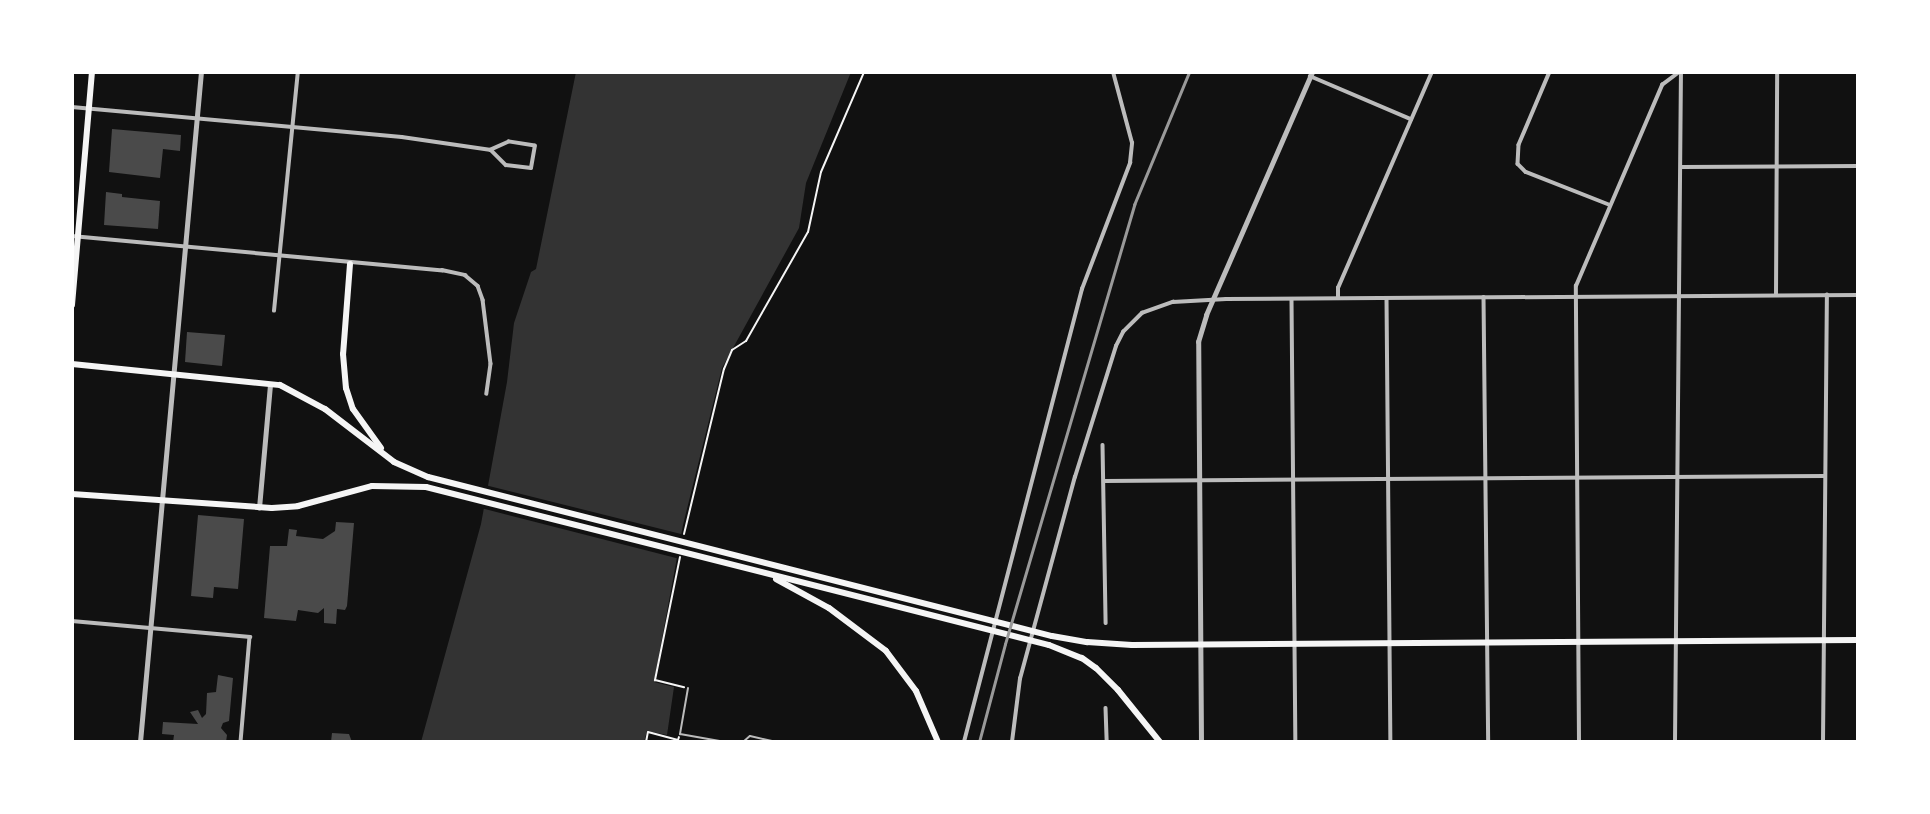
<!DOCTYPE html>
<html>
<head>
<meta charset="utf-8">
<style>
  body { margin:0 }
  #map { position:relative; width:1930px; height:814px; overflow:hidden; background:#111; font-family:Ubuntu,sans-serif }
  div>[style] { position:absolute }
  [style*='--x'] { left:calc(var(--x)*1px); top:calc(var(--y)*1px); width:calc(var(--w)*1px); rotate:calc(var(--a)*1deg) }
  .water>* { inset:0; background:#333 }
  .pier>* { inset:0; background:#111 }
  .building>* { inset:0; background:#4a4a4a }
  .path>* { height:2px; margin:-1px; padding:0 1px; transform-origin:1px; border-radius:1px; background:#f5f5f5 }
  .service>* { height:2px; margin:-1px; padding:0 1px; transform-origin:1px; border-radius:1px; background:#bcbcbc }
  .minor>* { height:3.5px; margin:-1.75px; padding:0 1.75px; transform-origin:1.75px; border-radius:1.75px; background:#bcbcbc }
  .tertiary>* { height:4.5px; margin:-2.25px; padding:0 2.25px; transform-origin:2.25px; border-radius:2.25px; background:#bcbcbc }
  .primary>* { height:6px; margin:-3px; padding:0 3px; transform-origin:3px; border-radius:3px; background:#f5f5f5 }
  .trunk>* { height:6px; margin:-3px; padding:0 3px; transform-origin:3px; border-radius:3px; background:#f5f5f5 }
  .rail>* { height:2.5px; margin:-1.25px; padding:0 1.25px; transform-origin:1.25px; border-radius:1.25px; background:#9a9a9a }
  span { translate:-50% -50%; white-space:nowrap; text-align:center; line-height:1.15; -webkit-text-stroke:6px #fff; paint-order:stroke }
  .frame { position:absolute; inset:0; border:74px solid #fff; pointer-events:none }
</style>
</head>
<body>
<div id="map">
  <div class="water">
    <i style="clip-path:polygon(576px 72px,851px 72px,806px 183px,799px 228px,722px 368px,683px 525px,654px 682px,674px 687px,667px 735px,647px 731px,644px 742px,421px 742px,481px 524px,507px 382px,514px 323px,531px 272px,536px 269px)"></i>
  </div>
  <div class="pier">
    <i style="clip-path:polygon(485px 485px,685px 535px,680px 559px,481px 508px)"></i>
  </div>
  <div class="building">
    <i style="clip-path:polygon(112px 129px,181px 135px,180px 151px,163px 149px,160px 178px,109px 172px)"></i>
    <i style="clip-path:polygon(106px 192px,122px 194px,122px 197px,160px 201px,158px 229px,104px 225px)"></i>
    <i style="clip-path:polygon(187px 332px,225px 335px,222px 366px,185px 362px)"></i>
    <i style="clip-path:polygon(198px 515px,244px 519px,238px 589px,214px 587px,213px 598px,191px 596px)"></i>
    <i style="clip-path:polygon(336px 522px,354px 523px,347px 606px,345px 610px,337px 609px,336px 624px,324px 623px,324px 608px,318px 613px,298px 610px,296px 621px,264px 618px,270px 546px,287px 546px,289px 529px,297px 530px,296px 536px,323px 539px,335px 531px)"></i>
    <i style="clip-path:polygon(218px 675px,233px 678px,229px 721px,223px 723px,221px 728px,227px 735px,226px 742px,173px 742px,174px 735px,162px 734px,163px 722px,198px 724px,190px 712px,198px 710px,202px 718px,206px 714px,207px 693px,216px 692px)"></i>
    <i style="clip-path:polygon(332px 733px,349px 734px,352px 742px,331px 742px)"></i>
  </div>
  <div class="path">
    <i style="--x:684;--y:534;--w:170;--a:-76.4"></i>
    <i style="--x:724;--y:369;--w:21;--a:-67"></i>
    <i style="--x:732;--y:350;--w:17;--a:-33"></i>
    <i style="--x:746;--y:341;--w:125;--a:-60.4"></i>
    <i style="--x:808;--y:232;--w:61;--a:-77.8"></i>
    <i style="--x:821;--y:172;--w:109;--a:-66.7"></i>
    <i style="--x:680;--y:557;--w:126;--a:101.5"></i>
    <i style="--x:655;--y:680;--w:30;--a:14"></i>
    <i style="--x:646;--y:742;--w:10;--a:-79"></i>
    <i style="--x:648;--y:732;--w:31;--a:15"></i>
    <i style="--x:678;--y:740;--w:3;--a:-72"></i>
  </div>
  <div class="service">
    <i style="--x:688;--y:688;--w:47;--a:99.9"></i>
    <i style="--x:680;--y:734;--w:46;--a:10.1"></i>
    <i style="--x:743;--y:742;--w:9;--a:-41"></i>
    <i style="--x:750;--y:736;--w:26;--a:13"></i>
  </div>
  <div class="minor">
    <i style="--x:1550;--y:72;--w:79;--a:113"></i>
    <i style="--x:1519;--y:145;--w:19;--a:93"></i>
    <i style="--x:1518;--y:164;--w:11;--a:45"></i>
    <i style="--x:1526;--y:172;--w:90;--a:21.4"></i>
    <i style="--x:1310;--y:76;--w:110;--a:23.1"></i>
    <i style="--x:72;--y:107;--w:331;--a:5.2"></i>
    <i style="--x:402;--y:137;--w:90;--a:8.3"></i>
    <i style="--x:491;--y:150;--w:21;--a:45"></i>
    <i style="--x:506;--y:165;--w:25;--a:7"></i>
    <i style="--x:531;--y:168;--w:22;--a:-80"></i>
    <i style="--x:535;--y:146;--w:26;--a:-171"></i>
    <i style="--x:509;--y:142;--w:20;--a:156"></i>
    <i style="--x:1682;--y:167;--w:176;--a:-0.3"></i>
    <i style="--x:72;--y:236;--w:372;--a:5.3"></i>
    <i style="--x:442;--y:270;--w:24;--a:12"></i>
    <i style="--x:465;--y:275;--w:17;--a:40"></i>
    <i style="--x:478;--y:286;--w:15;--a:70"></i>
    <i style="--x:483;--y:300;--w:64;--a:82.9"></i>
    <i style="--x:491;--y:364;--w:30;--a:98"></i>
    <i style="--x:1776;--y:295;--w:223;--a:-89.7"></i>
    <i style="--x:1484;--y:297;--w:445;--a:89.4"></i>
    <i style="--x:1338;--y:298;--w:10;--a:-90"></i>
    <i style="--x:1338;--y:288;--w:236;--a:-66.5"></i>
    <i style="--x:1387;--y:298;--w:444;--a:89.5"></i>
    <i style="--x:1292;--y:300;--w:442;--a:89.5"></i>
    <i style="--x:274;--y:311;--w:240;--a:-84.3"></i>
    <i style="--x:1103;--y:445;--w:178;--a:89"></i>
    <i style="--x:1105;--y:481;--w:720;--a:-0.4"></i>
    <i style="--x:72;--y:621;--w:179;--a:5.1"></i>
    <i style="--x:250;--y:637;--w:105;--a:94.9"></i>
    <i style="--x:1106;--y:708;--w:34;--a:88"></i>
    <i style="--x:964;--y:742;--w:468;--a:-75.4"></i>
    <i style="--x:1082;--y:289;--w:135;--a:-69.1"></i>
    <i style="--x:1130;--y:163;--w:20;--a:-84"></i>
    <i style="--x:1132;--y:143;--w:73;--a:-105"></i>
    <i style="--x:1012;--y:742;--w:64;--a:-82.8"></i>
    <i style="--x:1020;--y:679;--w:209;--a:-74.8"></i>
    <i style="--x:1075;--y:477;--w:137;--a:-72.6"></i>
    <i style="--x:1116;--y:346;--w:16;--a:-63"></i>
    <i style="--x:1123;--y:332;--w:27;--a:-45"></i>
    <i style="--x:1142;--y:313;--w:33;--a:-20"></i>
    <i style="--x:1173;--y:302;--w:53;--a:-3.2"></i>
    <i style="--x:1226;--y:299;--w:632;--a:-0.36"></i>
    <i style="--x:1579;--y:742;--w:456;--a:-90.4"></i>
    <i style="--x:1576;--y:286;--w:219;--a:-66.8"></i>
    <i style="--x:1662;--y:85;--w:21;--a:-37"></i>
    <i style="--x:1675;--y:742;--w:670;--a:-89.49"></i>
    <i style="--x:1823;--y:742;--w:447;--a:-89.5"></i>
  </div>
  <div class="tertiary">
    <i style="--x:259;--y:508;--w:124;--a:-84.9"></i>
    <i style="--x:140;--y:742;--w:673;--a:-84.8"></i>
    <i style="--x:1201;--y:742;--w:400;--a:-90.4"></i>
    <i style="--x:1198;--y:342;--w:28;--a:-73"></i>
    <i style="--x:1206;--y:315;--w:265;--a:-66.4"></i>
  </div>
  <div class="primary">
    <i style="--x:72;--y:305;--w:234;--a:-85.1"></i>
  </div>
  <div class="trunk">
    <i style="--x:350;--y:264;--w:90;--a:94.4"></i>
    <i style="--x:343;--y:354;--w:34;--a:85"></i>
    <i style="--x:346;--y:388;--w:22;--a:72"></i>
    <i style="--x:353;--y:409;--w:48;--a:54.3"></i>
    <i style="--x:72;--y:364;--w:209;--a:5.8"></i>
    <i style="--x:280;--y:385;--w:51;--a:28.1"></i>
    <i style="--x:325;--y:409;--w:87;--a:37.5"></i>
    <i style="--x:394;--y:462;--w:37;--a:24"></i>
    <i style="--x:428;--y:477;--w:644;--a:14.3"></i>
    <i style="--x:1052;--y:636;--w:36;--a:10"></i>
    <i style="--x:1087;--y:642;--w:45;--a:3.8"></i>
    <i style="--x:1132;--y:645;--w:726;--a:-0.39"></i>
    <i style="--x:72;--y:494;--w:200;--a:4"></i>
    <i style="--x:272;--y:508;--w:26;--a:-4"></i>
    <i style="--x:298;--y:506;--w:77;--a:-15.1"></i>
    <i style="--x:372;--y:486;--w:54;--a:1.1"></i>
    <i style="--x:426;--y:487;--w:643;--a:14.23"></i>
    <i style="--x:1049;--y:645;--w:35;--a:22"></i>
    <i style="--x:1082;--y:658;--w:17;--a:36"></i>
    <i style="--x:1096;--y:668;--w:31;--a:45"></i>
    <i style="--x:1118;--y:690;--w:67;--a:51.1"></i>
    <i style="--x:776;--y:579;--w:60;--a:28.7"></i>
    <i style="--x:829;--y:608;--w:71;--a:37"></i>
    <i style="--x:886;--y:651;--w:50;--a:53.1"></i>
    <i style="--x:916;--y:691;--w:56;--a:66.7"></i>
  </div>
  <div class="rail">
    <i style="--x:979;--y:742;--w:101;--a:-75.1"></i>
    <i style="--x:1005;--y:644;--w:458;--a:-73.6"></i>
    <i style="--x:1134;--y:205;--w:144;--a:-67.5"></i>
  </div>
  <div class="frame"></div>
</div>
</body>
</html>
